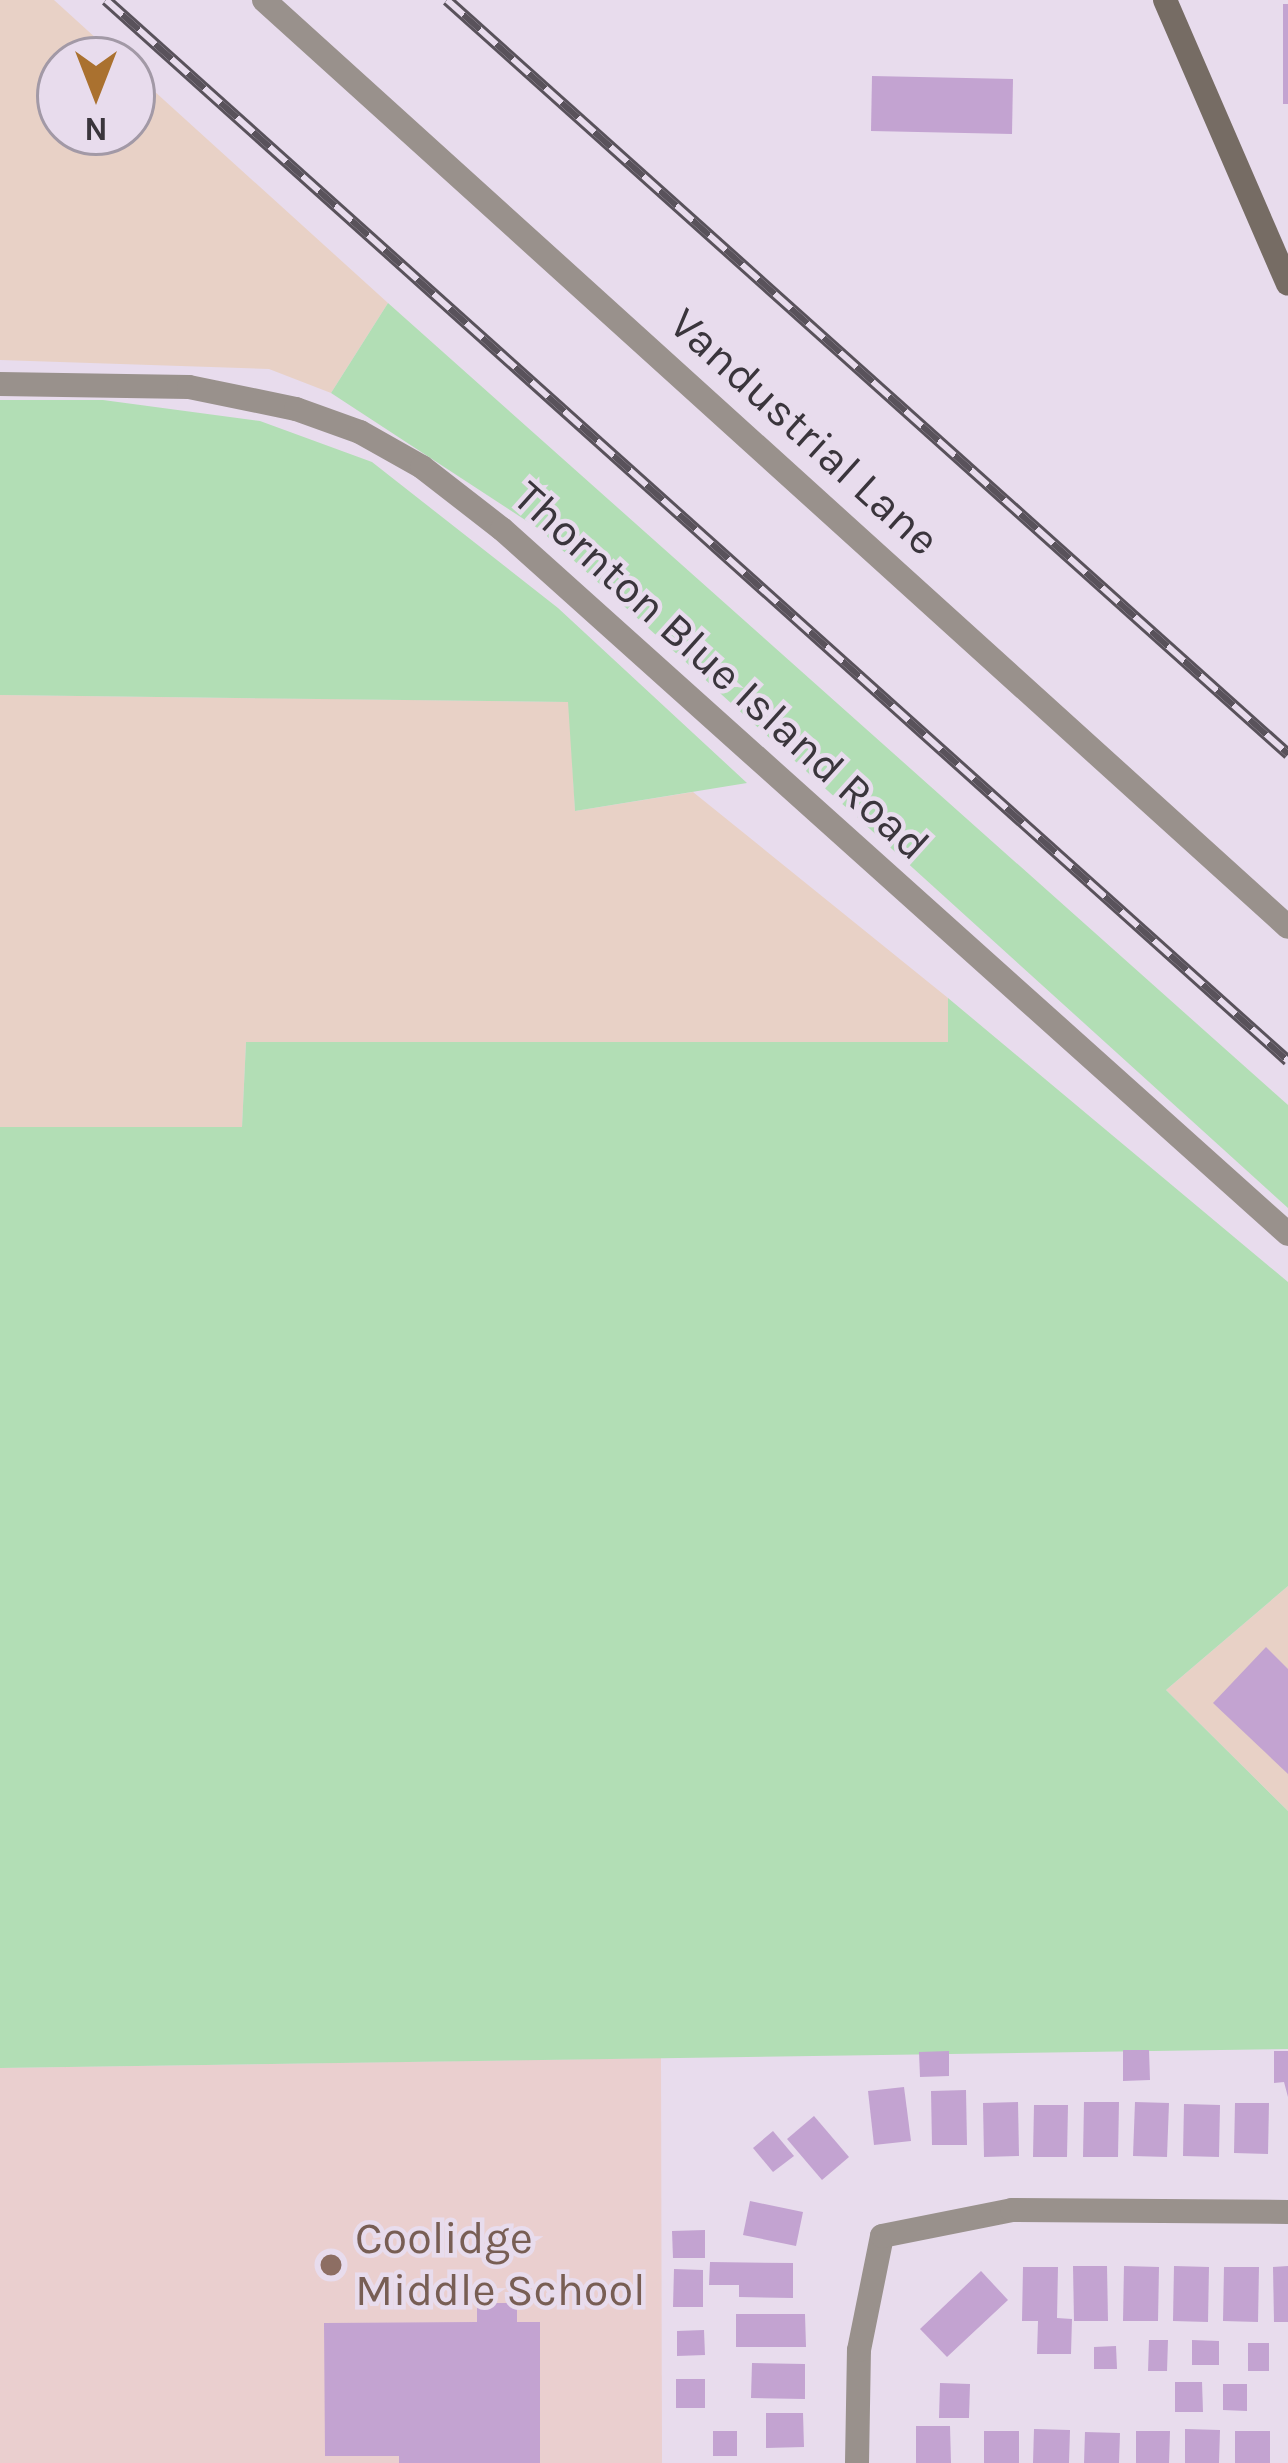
<!DOCTYPE html>
<html>
<head>
<meta charset="utf-8">
<style>
  body { margin:0 }
  #map { position:relative; width:1288px; height:2463px; overflow:hidden; background:#e8dced; font-family:Karla,sans-serif }
  div>[style] { position:absolute }
  [style*='--x'] { left:calc(var(--x)*1px); top:calc(var(--y)*1px); width:calc(var(--w)*1px); rotate:calc(var(--a)*1deg) }
  .industrial>* { inset:0; background:#e8d1c6 }
  .education>* { inset:0; background:#eacfcf }
  .green>* { inset:0; background:#b2deb5 }
  .building>* { inset:0; background:#c3a3d1 }
  .street>* { height:24px; margin:-12px; padding:0 12px; transform-origin:12px; border-radius:12px; background:#99918c }
  .secondary>* { height:24px; margin:-12px; padding:0 12px; transform-origin:12px; border-radius:12px; background:#766c64 }
  .rail>* { height:12px; margin-top:-6px; transform-origin:0; background:repeating-linear-gradient(90deg,#e8dced 0 22px,#59525b 0 44px); box-sizing:border-box; border-block:3px solid #59525b }
  .dots>* { width:33px; height:33px; translate:-50% -50%; box-sizing:border-box; border:6px solid #e8dced; border-radius:50% }
  span { translate:-50% -50%; white-space:nowrap; text-align:center; line-height:1.15; -webkit-text-stroke:9px #e8dced; paint-order:stroke }
  .street-label { font-size:45px; color:#3a353c }
  .education-label { font-size:45px; color:#785e54 }
  .left { translate:0 -50%; text-align:left }
  .north { position:absolute; left:36px; top:36px; width:120px; height:120px; box-sizing:border-box; background:#e8dced; border:3px solid #a299a6; border-radius:50%; rotate:180deg; font-size:33px; font-weight:700; line-height:48px; text-align:center; color:#3a353c }
  .north::after { content:''; display:block; margin:auto; width:42px; height:54px; background:#aa712f; clip-path:polygon(50% 0,100% 100%,50% 72%,0 100%) }
</style>
</head>
<body>
<div id="map">
  <div class="industrial">
    <i style="clip-path:polygon(0 0,54px 0,120px 60px,60px 60px,60px 132px,132px 132px,132px 71px,388px 303px,331px 393px,269px 369px,0 360px)"></i>
    <i style="clip-path:polygon(0 695px,569px 702px,575px 811px,693px 792px,948px 998px,949px 1042px,246px 1042px,242px 1127px,0 1127px)"></i>
    <i style="clip-path:polygon(1288px 1586px,1288px 1811px,1166px 1690px)"></i>
  </div>
  <div class="education">
    <i style="clip-path:polygon(661px 2058px,662px 2463px,0 2463px,0 2068px)"></i>
  </div>
  <div class="green">
    <i style="clip-path:polygon(388px 303px,1288px 1105px,1288px 1208px,539px 529px,331px 393px)"></i>
    <i style="clip-path:polygon(0 400px,103px 400px,260px 421px,372px 462px,558px 608px,747px 783px,575px 811px,568px 702px,0 695px)"></i>
    <i style="clip-path:polygon(948px 998px,1288px 1282px,1288px 1586px,1166px 1690px,1288px 1811px,1288px 2049px,0 2068px,0 1127px,242px 1127px,246px 1042px,948px 1042px)"></i>
  </div>
  <div class="building">
    <i style="clip-path:polygon(1283px 4px,1288px 4px,1288px 104px,1283px 104px)"></i>
    <i style="clip-path:polygon(872px 76px,1013px 79px,1012px 134px,871px 131px)"></i>
    <i style="clip-path:polygon(1266px 1647px,1288px 1669px,1288px 1774px,1213px 1703px)"></i>
    <i style="clip-path:polygon(1123px 2050px,1149px 2050px,1150px 2080px,1123px 2081px)"></i>
    <i style="clip-path:polygon(949px 2051px,949px 2076px,920px 2077px,919px 2052px)"></i>
    <i style="clip-path:polygon(1274px 2051px,1288px 2051px,1288px 2097px,1284px 2082px,1274px 2083px)"></i>
    <i style="clip-path:polygon(904px 2087px,911px 2141px,874px 2145px,868px 2091px)"></i>
    <i style="clip-path:polygon(966px 2090px,967px 2145px,932px 2145px,931px 2091px)"></i>
    <i style="clip-path:polygon(1018px 2102px,1019px 2156px,984px 2157px,983px 2103px)"></i>
    <i style="clip-path:polygon(1084px 2102px,1119px 2102px,1118px 2157px,1083px 2157px)"></i>
    <i style="clip-path:polygon(1135px 2102px,1169px 2103px,1167px 2157px,1133px 2156px)"></i>
    <i style="clip-path:polygon(1235px 2103px,1269px 2103px,1268px 2154px,1234px 2153px)"></i>
    <i style="clip-path:polygon(1184px 2104px,1220px 2105px,1219px 2157px,1183px 2156px)"></i>
    <i style="clip-path:polygon(1034px 2105px,1068px 2105px,1067px 2157px,1033px 2157px)"></i>
    <i style="clip-path:polygon(814px 2116px,849px 2157px,822px 2180px,787px 2139px)"></i>
    <i style="clip-path:polygon(773px 2131px,794px 2156px,773px 2172px,753px 2148px)"></i>
    <i style="clip-path:polygon(750px 2201px,803px 2212px,796px 2246px,743px 2235px)"></i>
    <i style="clip-path:polygon(705px 2230px,705px 2258px,673px 2258px,672px 2231px)"></i>
    <i style="clip-path:polygon(710px 2262px,793px 2263px,793px 2298px,739px 2297px,739px 2285px,709px 2285px)"></i>
    <i style="clip-path:polygon(1073px 2266px,1107px 2266px,1108px 2321px,1074px 2321px)"></i>
    <i style="clip-path:polygon(1124px 2266px,1159px 2267px,1158px 2321px,1123px 2321px)"></i>
    <i style="clip-path:polygon(1174px 2266px,1209px 2267px,1208px 2322px,1173px 2321px)"></i>
    <i style="clip-path:polygon(1288px 2266px,1288px 2322px,1274px 2322px,1273px 2267px)"></i>
    <i style="clip-path:polygon(1023px 2267px,1058px 2267px,1057px 2318px,1072px 2319px,1071px 2354px,1037px 2354px,1038px 2321px,1022px 2321px)"></i>
    <i style="clip-path:polygon(1224px 2267px,1259px 2267px,1258px 2322px,1223px 2321px)"></i>
    <i style="clip-path:polygon(674px 2269px,703px 2270px,703px 2307px,673px 2307px)"></i>
    <i style="clip-path:polygon(981px 2271px,1008px 2300px,947px 2357px,920px 2329px)"></i>
    <i style="clip-path:polygon(477px 2303px,517px 2303px,517px 2322px,540px 2322px,540px 2463px,399px 2463px,399px 2456px,325px 2456px,324px 2323px,477px 2322px)"></i>
    <i style="clip-path:polygon(736px 2314px,805px 2314px,806px 2347px,736px 2347px)"></i>
    <i style="clip-path:polygon(704px 2330px,705px 2355px,677px 2356px,677px 2331px)"></i>
    <i style="clip-path:polygon(1149px 2340px,1168px 2340px,1167px 2371px,1148px 2371px)"></i>
    <i style="clip-path:polygon(1192px 2340px,1219px 2341px,1219px 2365px,1192px 2365px)"></i>
    <i style="clip-path:polygon(1248px 2343px,1269px 2343px,1269px 2371px,1248px 2371px)"></i>
    <i style="clip-path:polygon(1116px 2346px,1117px 2369px,1094px 2369px,1094px 2347px)"></i>
    <i style="clip-path:polygon(752px 2363px,805px 2364px,805px 2399px,751px 2398px)"></i>
    <i style="clip-path:polygon(676px 2379px,705px 2379px,705px 2408px,676px 2408px)"></i>
    <i style="clip-path:polygon(1175px 2382px,1202px 2382px,1203px 2412px,1175px 2412px)"></i>
    <i style="clip-path:polygon(940px 2383px,970px 2384px,969px 2418px,939px 2418px)"></i>
    <i style="clip-path:polygon(1223px 2384px,1247px 2384px,1247px 2411px,1223px 2410px)"></i>
    <i style="clip-path:polygon(766px 2413px,803px 2413px,804px 2447px,766px 2448px)"></i>
    <i style="clip-path:polygon(916px 2426px,950px 2426px,951px 2463px,916px 2463px)"></i>
    <i style="clip-path:polygon(1034px 2429px,1070px 2430px,1069px 2463px,1033px 2463px)"></i>
    <i style="clip-path:polygon(1185px 2429px,1220px 2430px,1219px 2463px,1185px 2463px)"></i>
    <i style="clip-path:polygon(713px 2431px,737px 2431px,737px 2456px,713px 2456px)"></i>
    <i style="clip-path:polygon(984px 2431px,1019px 2431px,1019px 2463px,984px 2463px)"></i>
    <i style="clip-path:polygon(1136px 2431px,1170px 2431px,1169px 2463px,1136px 2463px)"></i>
    <i style="clip-path:polygon(1235px 2431px,1270px 2431px,1270px 2463px,1235px 2463px)"></i>
    <i style="clip-path:polygon(1085px 2432px,1120px 2433px,1119px 2463px,1084px 2463px)"></i>
  </div>
  <div class="street">
    <i style="--x:264;--y:0;--w:1381;--a:42.15"></i>
    <i style="--x:0;--y:384;--w:189;--a:0.9"></i>
    <i style="--x:189;--y:387;--w:109;--a:11.6"></i>
    <i style="--x:296;--y:409;--w:68;--a:19.8"></i>
    <i style="--x:360;--y:432;--w:71;--a:29.4"></i>
    <i style="--x:422;--y:467;--w:101;--a:37.8"></i>
    <i style="--x:502;--y:529;--w:1056;--a:41.89"></i>
    <i style="--x:857;--y:2463;--w:113;--a:-89"></i>
    <i style="--x:859;--y:2350;--w:116;--a:-78.6"></i>
    <i style="--x:882;--y:2236;--w:133;--a:-11.3"></i>
    <i style="--x:1012;--y:2210;--w:276;--a:0.4"></i>
  </div>
  <div class="secondary">
    <i style="--x:1165;--y:0;--w:309;--a:66.6"></i>
  </div>
  <div class="rail">
    <i style="--x:106;--y:0;--w:1588;--a:41.91"></i>
    <i style="--x:447;--y:0;--w:1130;--a:41.88"></i>
  </div>
  <div class="dots">
    <i style="left:331px;top:2265px;background:#8d6e63"></i>
  </div>
  <div class="street-label">
    <span style="left:804px;top:432px;rotate:42deg">Vandustrial Lane</span>
    <span style="left:721px;top:671px;rotate:42deg">Thornton Blue Island Road</span>
  </div>
  <div class="education-label">
    <span class="left" style="left:355px;top:2265px">Coolidge<br>Middle School</span>
  </div>
  <div class="north">N</div>
</div>
</body>
</html>
